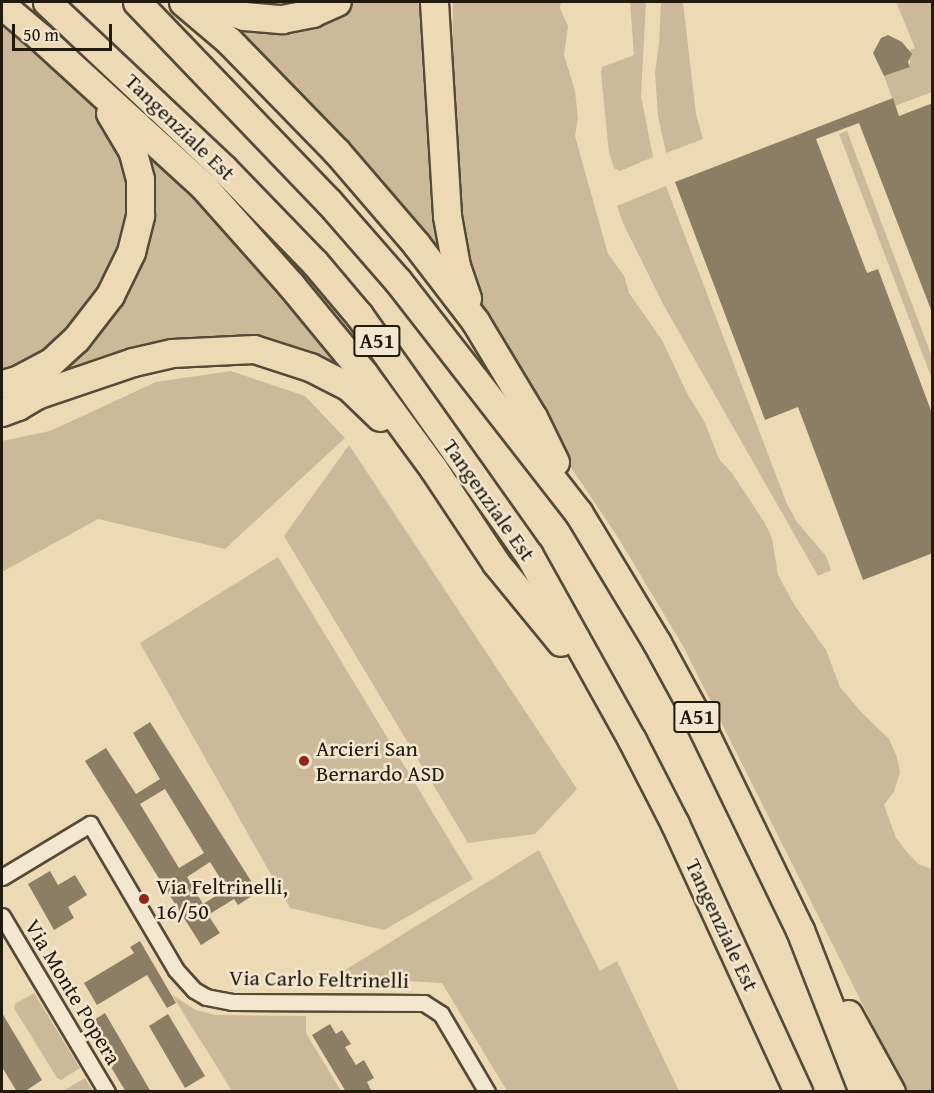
<!DOCTYPE html>
<html>
<head>
<meta charset="utf-8">
<style>
  body { margin:0 }
  #map { position:relative; width:934px; height:1093px; overflow:hidden; background:#eddab5; font-family:"Gentium Book Plus",serif }
  div>[style] { position:absolute }
  [style*='--x'] { left:calc(var(--x)*1px); top:calc(var(--y)*1px); width:calc(var(--w)*1px); rotate:calc(var(--a)*1deg) }
  .green>* { inset:0; background:#cbb999 }
  .building>* { inset:0; background:#8c7e65 }
  .roads { filter:drop-shadow(2px 0 #564a38) drop-shadow(-2px 0 #564a38) drop-shadow(0 2px #564a38) drop-shadow(0 -2px #564a38) }
  .street>* { height:15px; margin:-7.5px; padding:0 7.5px; transform-origin:7.5px; border-radius:7.5px; background:#f3e7cf }
  .highway>* { height:27px; margin:-13.5px; padding:0 13.5px; transform-origin:13.5px; border-radius:13.5px; background:#eddab5 }
  .dots>* { width:16px; height:16px; translate:-50% -50%; box-sizing:border-box; border:3px solid #f3e7cf; border-radius:50% }
  span { translate:-50% -50%; white-space:nowrap; text-align:center; line-height:1.15; -webkit-text-stroke:5px #f3e7cf; paint-order:stroke }
  .shield-label span { padding:2px 4px; background:#f3e7cf; border:2px solid; border-radius:4px; -webkit-text-stroke-width:0 }
  .shield-label { font-size:21px; color:#231a0e; font-weight:700 }
  .street-label { font-size:22px; color:#231a0e }
  .poi-label { font-size:22px; color:#231a0e }
  .left { translate:0 -50%; text-align:left }
  .frame { position:absolute; inset:0; border:3px solid #231a0e; pointer-events:none }
  .scale { position:absolute; left:12px; top:24px; width:100px; height:27px; box-sizing:border-box; border:3px solid #231a0e; border-top:0; padding-left:8px; font-size:18px; line-height:21px; white-space:nowrap; color:#231a0e; -webkit-text-stroke:4px #f3e7cf; paint-order:stroke }
</style>
</head>
<body>
<div id="map">
  <div class="green">
    <i style="clip-path:polygon(354px 2px,424px 2px,447px 266px,207px 11px,256px 32px,263px 27px,338px 11px)"></i>
    <i style="clip-path:polygon(453px 2px,561px 2px,560px 8px,568px 26px,564px 55px,575px 91px,578px 118px,575px 136px,608px 254px,624px 276px,629px 293px,662px 340px,687px 393px,705px 423px,719px 459px,732px 473px,765px 523px,772px 538px,778px 575px,795px 606px,826px 650px,840px 687px,862px 713px,889px 739px,897px 757px,900px 773px,894px 791px,884px 805px,896px 838px,907px 852px,918px 864px,932px 869px,932px 1091px,906px 1091px,683px 646px,619px 539px,566px 460px,547px 416px,482px 310px,459px 243px,452px 72px)"></i>
    <i style="clip-path:polygon(630px 2px,646px 2px,641px 96px,653px 157px,620px 171px,614px 168px,609px 153px,601px 74px,602px 67px,634px 55px)"></i>
    <i style="clip-path:polygon(661px 2px,683px 2px,696px 114px,703px 139px,666px 153px,658px 116px,655px 73px,659px 43px)"></i>
    <i style="clip-path:polygon(896px 2px,932px 2px,932px 92px,895px 106px,884px 76px,910px 67px,910px 50px,915px 48px)"></i>
    <i style="clip-path:polygon(2px 27px,34px 49px,80px 88px,107px 118px,126px 153px,134px 218px,95px 306px,54px 346px,2px 376px)"></i>
    <i style="clip-path:polygon(128px 128px,183px 181px,180px 186px,198px 196px,372px 401px,272px 350px,25px 390px,137px 261px)"></i>
    <i style="clip-path:polygon(847px 131px,932px 357px,932px 379px,839px 134px)"></i>
    <i style="clip-path:polygon(666px 186px,787px 504px,797px 522px,826px 556px,831px 570px,818px 576px,663px 304px,623px 223px,617px 206px)"></i>
    <i style="clip-path:polygon(231px 371px,305px 396px,345px 438px,225px 549px,98px 519px,2px 572px,2px 441px,50px 431px,156px 382px)"></i>
    <i style="clip-path:polygon(349px 445px,577px 789px,535px 834px,468px 843px,284px 536px)"></i>
    <i style="clip-path:polygon(278px 557px,473px 879px,384px 930px,290px 908px,140px 643px)"></i>
    <i style="clip-path:polygon(539px 850px,600px 971px,617px 961px,679px 1091px,507px 1091px,442px 983px,334px 977px)"></i>
    <i style="clip-path:polygon(34px 993px,80px 1068px,61px 1080px,57px 1078px,14px 1008px,15px 1004px)"></i>
    <i style="clip-path:polygon(172px 995px,196px 1010px,215px 1015px,306px 1016px,306px 1033px,341px 1091px,232px 1091px)"></i>
    <i style="clip-path:polygon(85px 1078px,93px 1091px,63px 1091px)"></i>
  </div>
  <div class="building">
    <i style="clip-path:polygon(888px 35px,902px 42px,912px 54px,908px 62px,910px 67px,884px 76px,873px 53px,881px 38px)"></i>
    <i style="clip-path:polygon(893px 98px,899px 116px,933px 103px,933px 315px,859px 123px,816px 139px,867px 273px,878px 269px,933px 416px,933px 553px,863px 580px,798px 407px,765px 420px,675px 182px)"></i>
    <i style="clip-path:polygon(evenodd,150px 722px,258px 892px,238px 905px,234px 899px,208px 915px,220px 933px,201px 945px,85px 761px,106px 748px,136px 794px,160px 779px,133px 733px,150px 722px,165px 789px,204px 853px,179px 868px,140px 804px,165px 789px,150px 722px,210px 862px,227px 889px,203px 904px,187px 877px,210px 862px)"></i>
    <i style="clip-path:polygon(50px 871px,58px 885px,75px 875px,87px 895px,68px 907px,74px 918px,54px 930px,28px 884px)"></i>
    <i style="clip-path:polygon(140px 941px,176px 1003px,167px 1008px,147px 975px,97px 1005px,84px 983px,134px 953px,130px 947px)"></i>
    <i style="clip-path:polygon(2px 1013px,42px 1080px,24px 1092px,17px 1092px,2px 1067px)"></i>
    <i style="clip-path:polygon(105px 1013px,151px 1092px,126px 1092px,94px 1039px,86px 1025px)"></i>
    <i style="clip-path:polygon(168px 1014px,205px 1076px,185px 1088px,149px 1026px)"></i>
    <i style="clip-path:polygon(330px 1024px,336px 1034px,342px 1030px,351px 1044px,345px 1047px,356px 1065px,364px 1060px,374px 1078px,367px 1082px,372px 1092px,346px 1092px,312px 1035px)"></i>
  </div>
  <div class="roads">
    <div class="street">
      <i style="--x:2;--y:877;--w:103;--a:-31.1"></i>
      <i style="--x:90;--y:824;--w:169;--a:59.5"></i>
      <i style="--x:176;--y:970;--w:27;--a:48"></i>
      <i style="--x:194;--y:990;--w:14;--a:30"></i>
      <i style="--x:206;--y:997;--w:26;--a:11"></i>
      <i style="--x:232;--y:1002;--w:192;--a:0.3"></i>
      <i style="--x:424;--y:1003;--w:20;--a:33"></i>
      <i style="--x:441;--y:1014;--w:91;--a:59.5"></i>
      <i style="--x:2;--y:916;--w:205;--a:59.2"></i>
    </div>
    <div class="highway">
      <i style="--x:47;--y:2;--w:242;--a:43.3"></i>
      <i style="--x:223;--y:168;--w:132;--a:45.9"></i>
      <i style="--x:315;--y:263;--w:68;--a:49.8"></i>
      <i style="--x:359;--y:315;--w:294;--a:54.7"></i>
      <i style="--x:529;--y:555;--w:212;--a:60.9"></i>
      <i style="--x:632;--y:740;--w:94;--a:62.9"></i>
      <i style="--x:675;--y:824;--w:295;--a:65.3"></i>
      <i style="--x:137;--y:2;--w:277;--a:46.2"></i>
      <i style="--x:329;--y:202;--w:105;--a:48.9"></i>
      <i style="--x:398;--y:281;--w:293;--a:52.1"></i>
      <i style="--x:578;--y:512;--w:153;--a:58.9"></i>
      <i style="--x:657;--y:643;--w:77;--a:61.4"></i>
      <i style="--x:694;--y:711;--w:243;--a:64.2"></i>
      <i style="--x:800;--y:930;--w:174;--a:68.7"></i>
      <i style="--x:183;--y:2;--w:60;--a:40.3"></i>
      <i style="--x:229;--y:41;--w:155;--a:45.8"></i>
      <i style="--x:337;--y:152;--w:121;--a:49.3"></i>
      <i style="--x:416;--y:244;--w:97;--a:52.5"></i>
      <i style="--x:475;--y:321;--w:112;--a:58.9"></i>
      <i style="--x:533;--y:417;--w:50;--a:63.9"></i>
      <i style="--x:203;--y:2;--w:43;--a:18.9"></i>
      <i style="--x:244;--y:16;--w:38;--a:5"></i>
      <i style="--x:282;--y:19;--w:31;--a:-11"></i>
      <i style="--x:312;--y:13;--w:27;--a:-24"></i>
      <i style="--x:434;--y:2;--w:214;--a:86.5"></i>
      <i style="--x:447;--y:216;--w:51;--a:79.8"></i>
      <i style="--x:456;--y:266;--w:34;--a:71"></i>
      <i style="--x:2;--y:5;--w:50;--a:40.1"></i>
      <i style="--x:40;--y:37;--w:222;--a:42.4"></i>
      <i style="--x:204;--y:187;--w:131;--a:48.4"></i>
      <i style="--x:291;--y:285;--w:115;--a:50.6"></i>
      <i style="--x:364;--y:374;--w:117;--a:53.7"></i>
      <i style="--x:433;--y:468;--w:114;--a:56.4"></i>
      <i style="--x:496;--y:563;--w:102;--a:50.6"></i>
      <i style="--x:2;--y:384;--w:16;--a:-15"></i>
      <i style="--x:17;--y:380;--w:38;--a:-28"></i>
      <i style="--x:51;--y:362;--w:34;--a:-43"></i>
      <i style="--x:76;--y:339;--w:56;--a:-52.3"></i>
      <i style="--x:110;--y:295;--w:48;--a:-64"></i>
      <i style="--x:131;--y:252;--w:38;--a:-76"></i>
      <i style="--x:140;--y:215;--w:36;--a:-90"></i>
      <i style="--x:140;--y:179;--w:30;--a:-105"></i>
      <i style="--x:132;--y:150;--w:43;--a:-120.7"></i>
      <i style="--x:2;--y:412;--w:17;--a:-21"></i>
      <i style="--x:18;--y:406;--w:21;--a:-31"></i>
      <i style="--x:36;--y:395;--w:102;--a:-18.8"></i>
      <i style="--x:133;--y:362;--w:40;--a:-13"></i>
      <i style="--x:172;--y:353;--w:82;--a:-2.8"></i>
      <i style="--x:254;--y:349;--w:59;--a:17.8"></i>
      <i style="--x:310;--y:367;--w:44;--a:27.1"></i>
      <i style="--x:349;--y:387;--w:43;--a:44.1"></i>
      <i style="--x:848;--y:1014;--w:89;--a:61.1"></i>
    </div>
  </div>
  <div class="dots">
    <i style="left:304px;top:761px;background:#8f2418"></i>
    <i style="left:144px;top:899px;background:#8f2418"></i>
  </div>
  <div class="shield-label">
    <span style="left:377px;top:341px">A51</span>
    <span style="left:697px;top:717px">A51</span>
  </div>
  <div class="street-label">
    <span style="left:180px;top:127px;rotate:44deg">Tangenziale Est</span>
    <span style="left:489px;top:500px;rotate:55deg">Tangenziale Est</span>
    <span style="left:722px;top:925px;rotate:65deg">Tangenziale Est</span>
    <span style="left:319px;top:979px;rotate:1deg">Via Carlo Feltrinelli</span>
    <span style="left:73px;top:992px;rotate:59deg">Via Monte Popera</span>
  </div>
  <div class="poi-label">
    <span class="left" style="left:316px;top:761px">Arcieri San<br>Bernardo ASD</span>
    <span class="left" style="left:156px;top:899px">Via Feltrinelli,<br>16/50</span>
  </div>
  <div class="frame"></div>
  <div class="scale">50 m</div>
</div>
</body>
</html>
